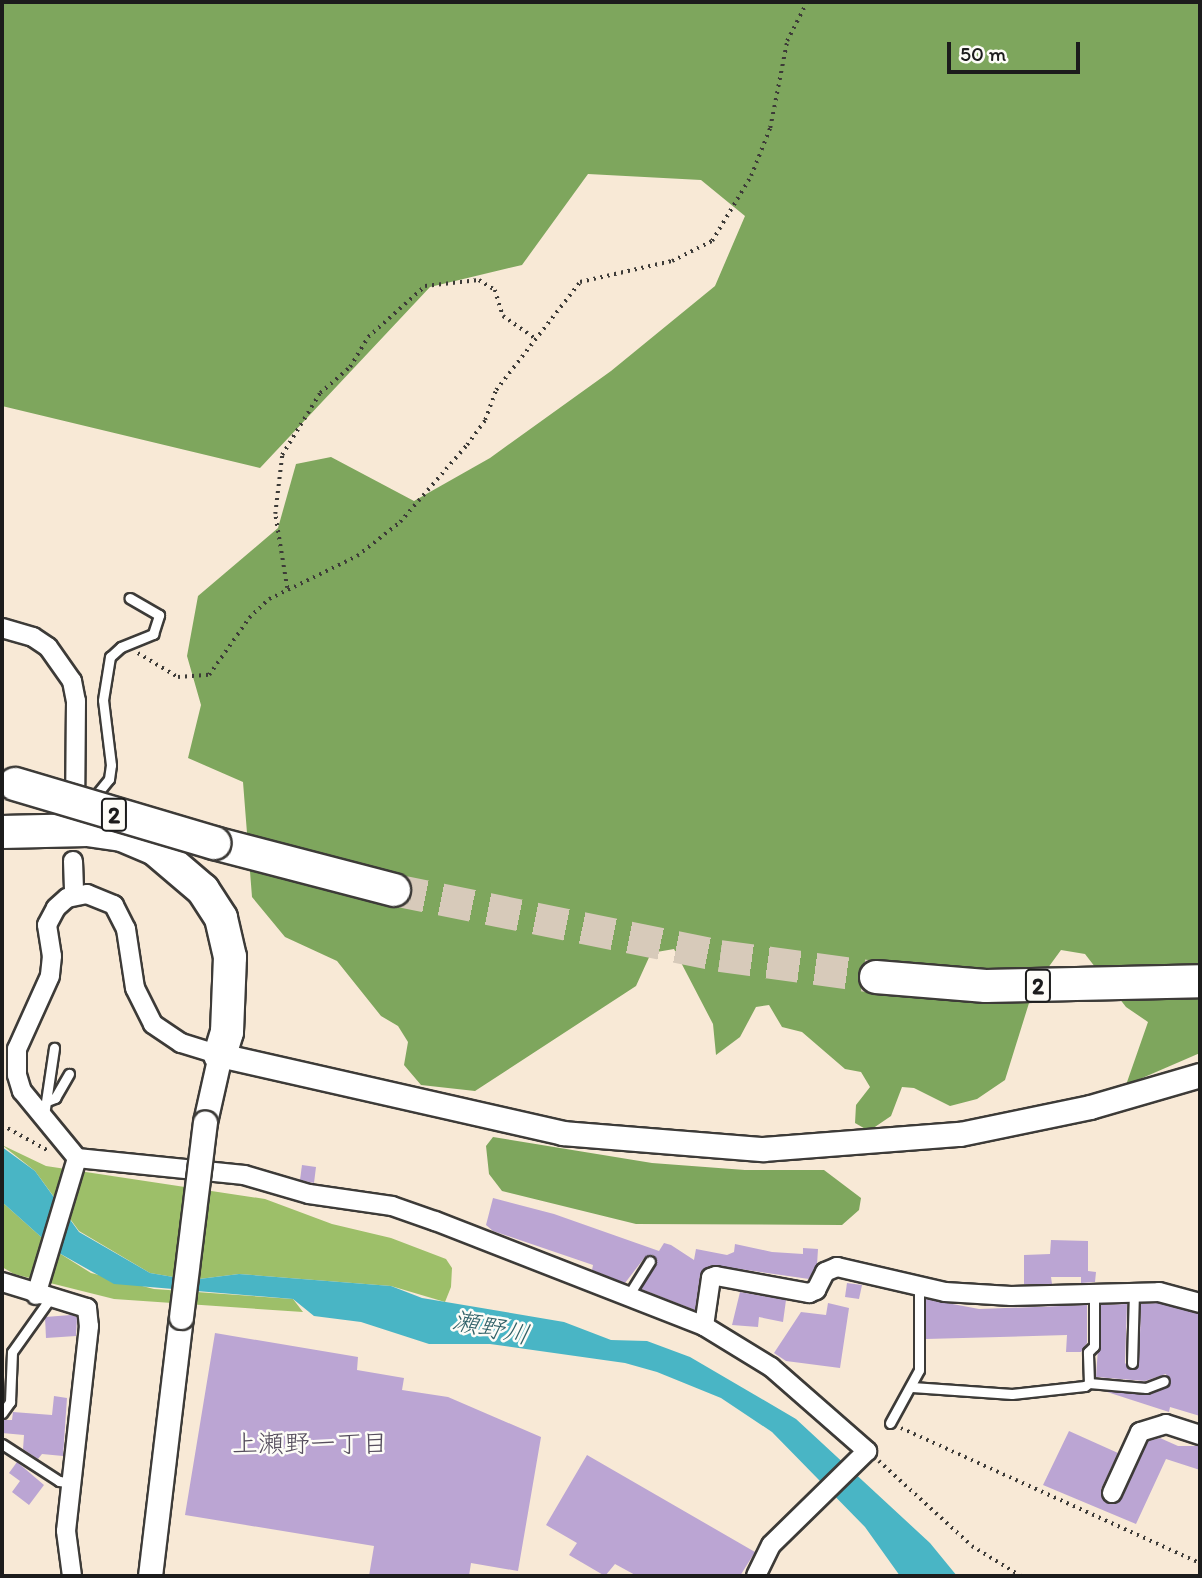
<!DOCTYPE html>
<html>
<head>
<meta charset="utf-8">
<style>
  body { margin:0 }
  #map { position:relative; width:1202px; height:1578px; overflow:hidden; background:#f8e9d6; font-family:Itim,"Klee One",sans-serif }
  div>[style] { position:absolute }
  [style*='--x'] { left:calc(var(--x)*1px); top:calc(var(--y)*1px); width:calc(var(--w)*1px); rotate:calc(var(--a)*1deg) }
  .green>* { inset:0; background:#9dbf69 }
  .forest>* { inset:0; background:#7ea65d }
  .water>* { inset:0; background:#49b5c5 }
  .building>* { inset:0; background:#bba5d3 }
  .motorway-tunnel>* { height:32px; margin-top:-16px; transform-origin:0; background:repeating-linear-gradient(90deg,#d7caba 0 32px,transparent 0 48px) }
  .path>* { height:3.5px; margin-top:-1.75px; transform-origin:0; background:repeating-linear-gradient(90deg,#3d3b38 0 2px,transparent 0 7px) }
  .roads { filter:drop-shadow(2px 0 #3d3b38) drop-shadow(-2px 0 #3d3b38) drop-shadow(0 2px #3d3b38) drop-shadow(0 -2px #3d3b38) }
  .service>* { height:9px; margin:-4.5px; padding:0 4.5px; transform-origin:4.5px; border-radius:4.5px; background:#fff }
  .minor>* { height:18px; margin:-9px; padding:0 9px; transform-origin:9px; border-radius:9px; background:#fff }
  .tertiary>* { height:23px; margin:-11.5px; padding:0 11.5px; transform-origin:11.5px; border-radius:11.5px; background:#fff }
  .motorway>* { height:32px; margin:-16px; padding:0 16px; transform-origin:16px; border-radius:16px; background:#fff }
  .bridges { filter:drop-shadow(2px 0 #3d3b38) drop-shadow(-2px 0 #3d3b38) drop-shadow(0 2px #3d3b38) drop-shadow(0 -2px #3d3b38) }
  .tertiary-bridge>* { height:23px; margin:-11.5px; padding:0 11.5px; transform-origin:11.5px; border-radius:11.5px; background:#fff }
  .motorway-bridge>* { height:32px; margin:-16px; padding:0 16px; transform-origin:16px; border-radius:16px; background:#fff }
  span { translate:-50% -50%; white-space:nowrap; text-align:center; line-height:1.15; -webkit-text-stroke:5px #fdfcf7; paint-order:stroke }
  .shield-label span { padding:2px 5px; background:#fdfcf7; border:2px solid; border-radius:5px; -webkit-text-stroke-width:0 }
  .shield-label { font-size:23px; color:#1c1c1c; font-weight:700 }
  .water-label { font-size:26px; color:#306168; font-style:italic }
  .neighbourhood-label { font-size:26px; color:#544c5c }
  .frame { position:absolute; inset:0; border:4px solid #1c1c1c; pointer-events:none }
  .scale { position:absolute; left:947px; top:42px; width:133px; height:32px; box-sizing:border-box; border:4px solid #1c1c1c; border-top:0; padding-left:9px; font-size:21px; line-height:24px; white-space:nowrap; color:#1c1c1c; -webkit-text-stroke:5px #fdfcf7; paint-order:stroke }
</style>
</head>
<body>
<div id="map">
  <div class="green">
    <i style="clip-path:polygon(2px 1145px,46px 1166px,265px 1199px,332px 1224px,391px 1238px,446px 1259px,452px 1268px,451px 1287px,445px 1302px,391px 1286px,239px 1274px,191px 1280px,150px 1273px,79px 1231px,35px 1171px)"></i>
    <i style="clip-path:polygon(2px 1202px,59px 1253px,91px 1273px,154px 1289px,293px 1299px,303px 1312px,114px 1299px,14px 1274px,2px 1267px)"></i>
  </div>
  <div class="forest">
    <i style="clip-path:polygon(2px 2px,1200px 2px,1200px 1053px,1126px 1085px,1148px 1022px,1126px 1007px,1085px 954px,1061px 950px,1034px 987px,1005px 1080px,977px 1099px,950px 1106px,914px 1088px,902px 1087px,891px 1116px,869px 1131px,855px 1123px,856px 1105px,870px 1087px,861px 1072px,845px 1069px,802px 1032px,782px 1027px,769px 1005px,756px 1007px,740px 1037px,716px 1055px,713px 1024px,674px 949px,651px 953px,636px 986px,475px 1091px,421px 1085px,404px 1065px,408px 1042px,398px 1026px,381px 1016px,337px 961px,285px 937px,252px 897px,243px 782px,188px 758px,201px 705px,187px 656px,198px 596px,278px 528px,296px 464px,331px 457px,414px 501px,490px 458px,611px 371px,715px 286px,745px 216px,701px 180px,588px 174px,522px 265px,430px 287px,260px 468px,2px 406px)"></i>
    <i style="clip-path:polygon(493px 1137px,652px 1163px,745px 1170px,824px 1170px,861px 1198px,859px 1210px,842px 1225px,636px 1224px,502px 1191px,489px 1174px,486px 1146px)"></i>
  </div>
  <div class="water">
    <i style="clip-path:polygon(2px 1147px,35px 1171px,79px 1232px,150px 1273px,191px 1280px,239px 1274px,391px 1286px,422px 1298px,564px 1322px,611px 1340px,647px 1341px,690px 1357px,796px 1419px,930px 1543px,957px 1576px,900px 1576px,865px 1527px,772px 1432px,721px 1398px,657px 1372px,625px 1363px,490px 1344px,429px 1344px,361px 1322px,314px 1316px,293px 1299px,114px 1284px,59px 1253px,2px 1202px)"></i>
  </div>
  <div class="building">
    <i style="clip-path:polygon(302px 1165px,316px 1167px,314px 1183px,300px 1180px)"></i>
    <i style="clip-path:polygon(493px 1198px,554px 1214px,659px 1251px,664px 1243px,671px 1245px,694px 1260px,696px 1249px,727px 1255px,734px 1252px,735px 1244px,772px 1252px,803px 1254px,803px 1248px,818px 1249px,817px 1265px,809px 1279px,712px 1265px,700px 1276px,695px 1310px,641px 1289px,656px 1264px,653px 1255px,645px 1257px,625px 1283px,592px 1270px,593px 1265px,493px 1231px,486px 1225px)"></i>
    <i style="clip-path:polygon(1051px 1240px,1088px 1241px,1088px 1271px,1096px 1272px,1095px 1282px,1081px 1283px,1081px 1277px,1051px 1277px,1052px 1284px,1024px 1284px,1024px 1255px,1050px 1254px)"></i>
    <i style="clip-path:polygon(847px 1283px,862px 1285px,859px 1299px,845px 1297px)"></i>
    <i style="clip-path:polygon(740px 1292px,786px 1300px,783px 1322px,759px 1317px,758px 1327px,732px 1325px)"></i>
    <i style="clip-path:polygon(926px 1299px,979px 1309px,1087px 1305px,1087px 1343px,1081px 1352px,1066px 1352px,1067px 1335px,926px 1339px)"></i>
    <i style="clip-path:polygon(828px 1303px,849px 1308px,840px 1368px,786px 1361px,774px 1353px,801px 1312px,826px 1315px)"></i>
    <i style="clip-path:polygon(1158px 1303px,1200px 1314px,1200px 1416px,1170px 1407px,1169px 1412px,1104px 1391px,1149px 1395px,1169px 1386px,1166px 1374px,1145px 1381px,1096px 1377px,1101px 1305px,1127px 1304px,1125px 1363px,1132px 1370px,1139px 1363px,1141px 1304px)"></i>
    <i style="clip-path:polygon(71px 1315px,77px 1317px,76px 1336px,46px 1338px,45px 1317px)"></i>
    <i style="clip-path:polygon(215px 1333px,358px 1357px,357px 1370px,404px 1378px,402px 1390px,448px 1397px,541px 1437px,518px 1571px,471px 1563px,469px 1576px,369px 1576px,374px 1546px,185px 1515px)"></i>
    <i style="clip-path:polygon(54px 1396px,67px 1398px,63px 1456px,42px 1454px,38px 1459px,23px 1449px,24px 1435px,2px 1433px,2px 1420px,12px 1420px,13px 1412px,52px 1415px)"></i>
    <i style="clip-path:polygon(1069px 1431px,1118px 1453px,1101px 1489px,1108px 1504px,1122px 1498px,1148px 1441px,1160px 1438px,1178px 1446px,1200px 1446px,1200px 1470px,1166px 1459px,1136px 1524px,1043px 1485px)"></i>
    <i style="clip-path:polygon(587px 1455px,755px 1552px,740px 1576px,637px 1576px,615px 1564px,605px 1576px,569px 1555px,577px 1543px,546px 1525px)"></i>
    <i style="clip-path:polygon(17px 1462px,44px 1485px,29px 1505px,12px 1492px,20px 1481px,9px 1473px)"></i>
  </div>
  <div class="motorway-tunnel">
    <i style="--x:394;--y:890;--w:333;--a:11.4"></i>
    <i style="--x:720;--y:956;--w:157;--a:7.7"></i>
  </div>
  <div class="path">
    <i style="--x:287;--y:588;--w:75;--a:-99.2"></i>
    <i style="--x:275;--y:514;--w:59;--a:-83.2"></i>
    <i style="--x:282;--y:455;--w:73;--a:-58.5"></i>
    <i style="--x:320;--y:393;--w:40;--a:-41"></i>
    <i style="--x:350;--y:367;--w:35;--a:-59"></i>
    <i style="--x:368;--y:337;--w:76;--a:-41.8"></i>
    <i style="--x:425;--y:286;--w:54;--a:-6.3"></i>
    <i style="--x:479;--y:280;--w:19;--a:32"></i>
    <i style="--x:495;--y:290;--w:27;--a:73"></i>
    <i style="--x:503;--y:316;--w:40;--a:34.9"></i>
    <i style="--x:138;--y:653;--w:47;--a:31"></i>
    <i style="--x:178;--y:677;--w:31;--a:-4"></i>
    <i style="--x:209;--y:675;--w:70;--a:-54.9"></i>
    <i style="--x:249;--y:618;--w:28;--a:-44"></i>
    <i style="--x:269;--y:599;--w:98;--a:-26"></i>
    <i style="--x:357;--y:556;--w:55;--a:-38.3"></i>
    <i style="--x:400;--y:522;--w:102;--a:-49"></i>
    <i style="--x:467;--y:445;--w:31;--a:-54"></i>
    <i style="--x:485;--y:420;--w:32;--a:-70"></i>
    <i style="--x:496;--y:390;--w:137;--a:-52.1"></i>
    <i style="--x:580;--y:282;--w:94;--a:-12.9"></i>
    <i style="--x:672;--y:261;--w:45;--a:-26.6"></i>
    <i style="--x:712;--y:241;--w:76;--a:-59"></i>
    <i style="--x:751;--y:176;--w:52;--a:-68.4"></i>
    <i style="--x:770;--y:128;--w:89;--a:-78.9"></i>
    <i style="--x:787;--y:41;--w:44;--a:-62.9"></i>
    <i style="--x:2;--y:1125;--w:54;--a:29"></i>
    <i style="--x:901;--y:1428;--w:328;--a:24.3"></i>
    <i style="--x:879;--y:1461;--w:126;--a:42.4"></i>
    <i style="--x:972;--y:1546;--w:57;--a:31.5"></i>
  </div>
  <div class="roads">
    <div class="service">
      <i style="--x:92;--y:800;--w:27;--a:-51"></i>
      <i style="--x:109;--y:779;--w:14;--a:-82"></i>
      <i style="--x:111;--y:765;--w:65;--a:-97"></i>
      <i style="--x:103;--y:700;--w:44;--a:-80.8"></i>
      <i style="--x:110;--y:657;--w:15;--a:-42"></i>
      <i style="--x:121;--y:647;--w:35;--a:-22"></i>
      <i style="--x:153;--y:634;--w:20;--a:-72"></i>
      <i style="--x:159;--y:615;--w:34;--a:-150"></i>
      <i style="--x:47;--y:1101;--w:9;--a:-21"></i>
      <i style="--x:55;--y:1098;--w:28;--a:-60"></i>
      <i style="--x:44;--y:1115;--w:68;--a:-81.5"></i>
      <i style="--x:628;--y:1296;--w:41;--a:-57.8"></i>
      <i style="--x:1132;--y:1363;--w:71;--a:-88.4"></i>
      <i style="--x:1089;--y:1383;--w:57;--a:5"></i>
      <i style="--x:1146;--y:1388;--w:19;--a:-21"></i>
      <i style="--x:912;--y:1387;--w:100;--a:4"></i>
      <i style="--x:1012;--y:1394;--w:73;--a:-6.3"></i>
      <i style="--x:1085;--y:1386;--w:5;--a:-37"></i>
      <i style="--x:1089;--y:1383;--w:31;--a:-92"></i>
      <i style="--x:1088;--y:1352;--w:8;--a:-45"></i>
      <i style="--x:1094;--y:1346;--w:52;--a:-90"></i>
      <i style="--x:2;--y:1413;--w:14;--a:-54"></i>
      <i style="--x:10;--y:1402;--w:50;--a:-87.7"></i>
      <i style="--x:12;--y:1352;--w:64;--a:-54.6"></i>
      <i style="--x:890;--y:1423;--w:60;--a:-61.3"></i>
      <i style="--x:919;--y:1370;--w:81;--a:-90"></i>
      <i style="--x:2;--y:1444;--w:68;--a:33"></i>
      <i style="--x:59;--y:1481;--w:14;--a:8"></i>
    </div>
    <div class="minor">
      <i style="--x:2;--y:628;--w:32;--a:16"></i>
      <i style="--x:33;--y:637;--w:18;--a:34"></i>
      <i style="--x:48;--y:647;--w:42;--a:54.8"></i>
      <i style="--x:72;--y:681;--w:20;--a:79"></i>
      <i style="--x:76;--y:701;--w:107;--a:90.5"></i>
      <i style="--x:73;--y:861;--w:35;--a:88"></i>
      <i style="--x:220;--y:1055;--w:41;--a:-162.9"></i>
      <i style="--x:181;--y:1043;--w:34;--a:-146"></i>
      <i style="--x:153;--y:1024;--w:40;--a:-116.6"></i>
      <i style="--x:135;--y:988;--w:60;--a:-98.7"></i>
      <i style="--x:126;--y:929;--w:27;--a:-117"></i>
      <i style="--x:114;--y:905;--w:29;--a:-158"></i>
      <i style="--x:87;--y:894;--w:20;--a:169"></i>
      <i style="--x:67;--y:898;--w:15;--a:138"></i>
      <i style="--x:56;--y:908;--w:19;--a:118"></i>
      <i style="--x:47;--y:925;--w:31;--a:81"></i>
      <i style="--x:52;--y:956;--w:20;--a:96"></i>
      <i style="--x:50;--y:976;--w:80;--a:114.3"></i>
      <i style="--x:17;--y:1049;--w:26;--a:90"></i>
      <i style="--x:17;--y:1075;--w:17;--a:73"></i>
      <i style="--x:22;--y:1091;--w:87;--a:50.6"></i>
      <i style="--x:77;--y:1158;--w:168;--a:5.8"></i>
      <i style="--x:244;--y:1175;--w:68;--a:16.3"></i>
      <i style="--x:309;--y:1194;--w:84;--a:8.2"></i>
      <i style="--x:392;--y:1206;--w:46;--a:19.2"></i>
      <i style="--x:435;--y:1221;--w:289;--a:21.3"></i>
      <i style="--x:704;--y:1326;--w:79;--a:31.5"></i>
      <i style="--x:771;--y:1367;--w:128;--a:41.2"></i>
      <i style="--x:867;--y:1451;--w:134;--a:135.6"></i>
      <i style="--x:771;--y:1545;--w:34;--a:116"></i>
      <i style="--x:2;--y:1282;--w:89;--a:17"></i>
      <i style="--x:87;--y:1308;--w:18;--a:84"></i>
      <i style="--x:89;--y:1326;--w:206;--a:96.4"></i>
      <i style="--x:66;--y:1531;--w:45;--a:82.4"></i>
      <i style="--x:36;--y:1295;--w:143;--a:-73.3"></i>
      <i style="--x:704;--y:1326;--w:49;--a:-81.7"></i>
      <i style="--x:711;--y:1278;--w:5;--a:-22"></i>
      <i style="--x:716;--y:1276;--w:95;--a:10.4"></i>
      <i style="--x:809;--y:1293;--w:8;--a:-23"></i>
      <i style="--x:816;--y:1290;--w:20;--a:-63"></i>
      <i style="--x:825;--y:1272;--w:13;--a:-23"></i>
      <i style="--x:837;--y:1267;--w:111;--a:13"></i>
      <i style="--x:945;--y:1292;--w:66;--a:3.5"></i>
      <i style="--x:1011;--y:1296;--w:148;--a:-1.5"></i>
      <i style="--x:1159;--y:1292;--w:42;--a:15"></i>
      <i style="--x:1112;--y:1493;--w:67;--a:-65.3"></i>
      <i style="--x:1140;--y:1432;--w:27;--a:-17"></i>
      <i style="--x:1166;--y:1424;--w:36;--a:18"></i>
    </div>
    <div class="tertiary">
      <i style="--x:205;--y:1122;--w:69;--a:-77.4"></i>
      <i style="--x:220;--y:1055;--w:351;--a:12.8"></i>
      <i style="--x:562;--y:1133;--w:202;--a:4.6"></i>
      <i style="--x:763;--y:1149;--w:198;--a:-4.4"></i>
      <i style="--x:960;--y:1134;--w:133;--a:-11.7"></i>
      <i style="--x:1090;--y:1107;--w:115;--a:-16.2"></i>
      <i style="--x:150;--y:1576;--w:261;--a:-83.2"></i>
    </div>
    <div class="motorway">
      <i style="--x:2;--y:832;--w:85;--a:-1.3"></i>
      <i style="--x:87;--y:830;--w:35;--a:8"></i>
      <i style="--x:122;--y:835;--w:36;--a:23"></i>
      <i style="--x:155;--y:849;--w:63;--a:40.5"></i>
      <i style="--x:203;--y:890;--w:33;--a:57"></i>
      <i style="--x:221;--y:918;--w:40;--a:77"></i>
      <i style="--x:230;--y:957;--w:75;--a:92.3"></i>
      <i style="--x:227;--y:1032;--w:24;--a:107"></i>
      <i style="--x:214;--y:843;--w:186;--a:14.6"></i>
      <i style="--x:876;--y:977;--w:110;--a:4.7"></i>
      <i style="--x:986;--y:986;--w:214;--a:-1.3"></i>
    </div>
  </div>
  <div class="bridges">
    <div class="tertiary-bridge">
      <i style="--x:181;--y:1317;--w:196;--a:-83"></i>
    </div>
    <div class="motorway-bridge">
      <i style="--x:15;--y:784;--w:208;--a:16.5"></i>
    </div>
  </div>
  <div class="shield-label">
    <span style="left:114px;top:815px">2</span>
    <span style="left:1038px;top:986px">2</span>
  </div>
  <div class="water-label">
    <span style="left:491px;top:1328px;rotate:12deg">瀬野川</span>
  </div>
  <div class="neighbourhood-label">
    <span style="left:310px;top:1444px">上瀬野一丁目</span>
  </div>
  <div class="frame"></div>
  <div class="scale">50 m</div>
</div>
</body>
</html>
